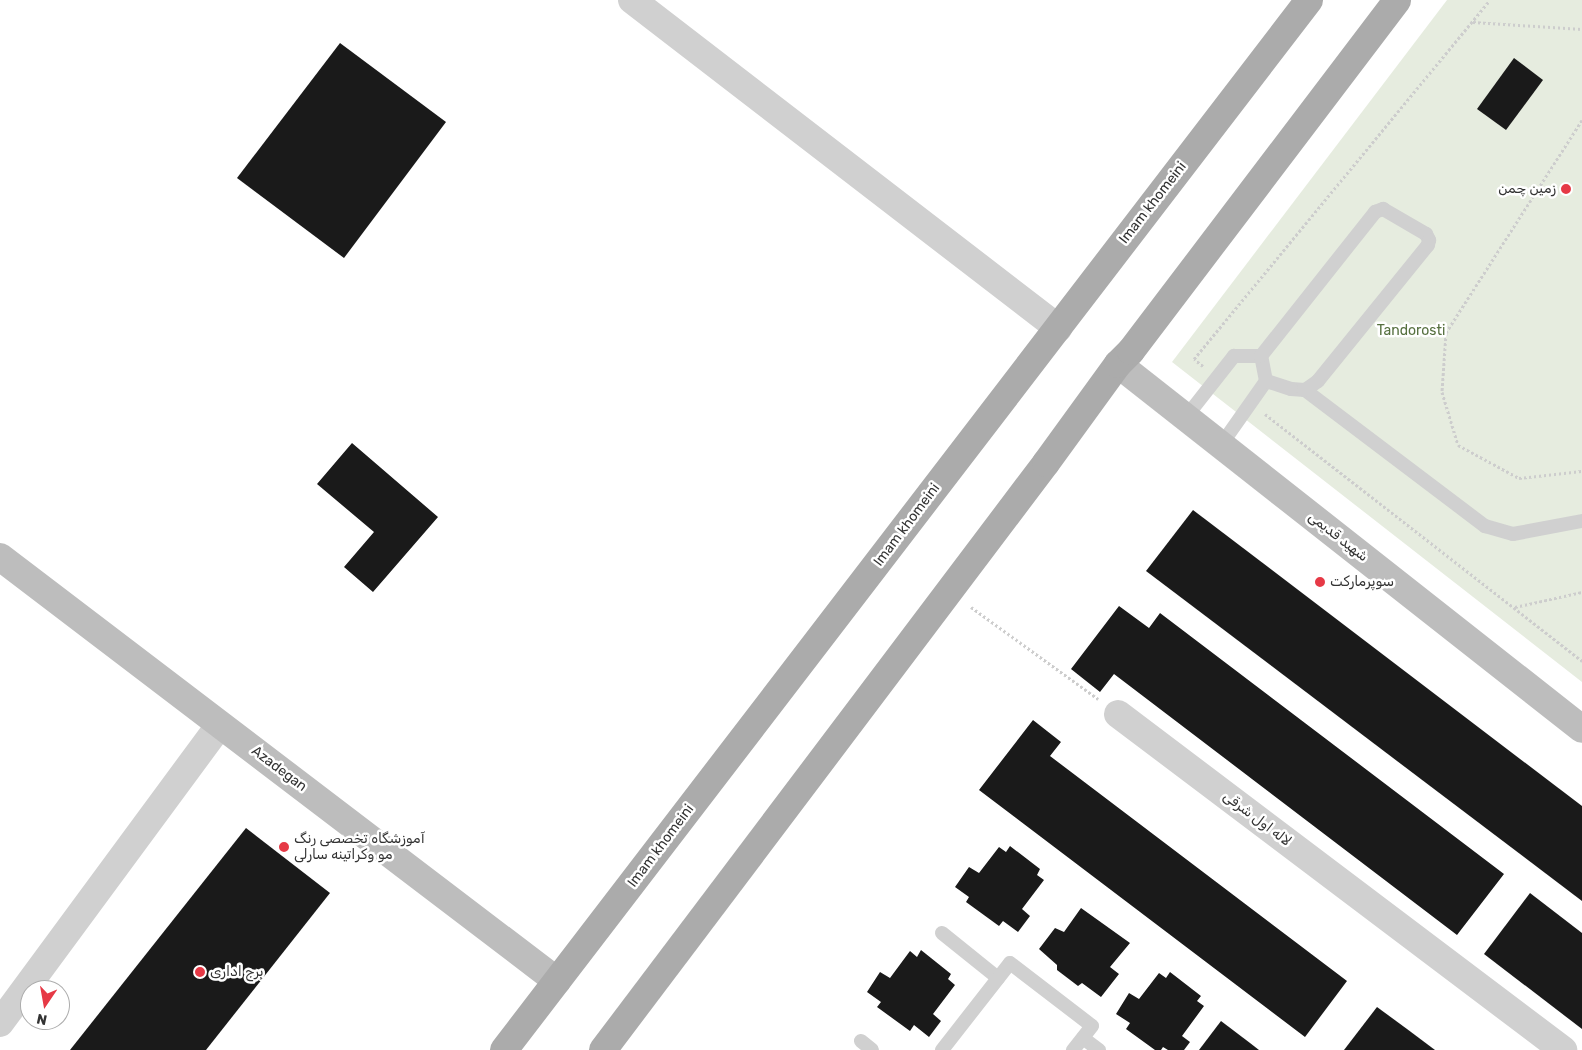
<!DOCTYPE html>
<html>
<head>
<meta charset="utf-8">
<style>
  body { margin:0 }
  #map { position:relative; width:1582px; height:1050px; overflow:hidden; background:#fff; font-family:Rubik,"Noto Naskh Arabic",sans-serif }
  div>[style] { position:absolute }
  [style*='--x'] { left:calc(var(--x)*1px); top:calc(var(--y)*1px); width:calc(var(--w)*1px); rotate:calc(var(--a)*1deg) }
  .green>* { inset:0; background:#e6ecdf }
  .building>* { inset:0; background:#1a1a1a }
  .path>* { height:3px; margin-top:-1.5px; transform-origin:0; background:repeating-linear-gradient(90deg,#cdcdcd 0 2.5px,transparent 0 5px) }
  .lane>* { height:14px; margin:-7px; padding:0 7px; transform-origin:7px; border-radius:7px; background:#d0d0d0 }
  .street>* { height:28px; margin:-14px; padding:0 14px; transform-origin:14px; border-radius:14px; background:#d0d0d0 }
  .secondary>* { height:28px; margin:-14px; padding:0 14px; transform-origin:14px; border-radius:14px; background:#bdbdbd }
  .primary>* { height:28px; margin:-14px; padding:0 14px; transform-origin:14px; border-radius:14px; background:#ababab }
  .dots>* { width:14px; height:14px; translate:-50% -50%; box-sizing:border-box; border:2px solid #fff; border-radius:50% }
  span { translate:-50% -50%; white-space:nowrap; text-align:center; line-height:1.15; -webkit-text-stroke:5px #fff; paint-order:stroke }
  .poi-label { font-size:14px; color:#333 }
  .right { translate:-100% -50%; text-align:right }
  .left { translate:0 -50%; text-align:left }
  .street-label { font-size:14px; color:#333 }
  .park-label { font-size:14px; color:#56703f }
  .north { position:absolute; left:20px; top:980px; width:50px; height:50px; box-sizing:border-box; background:#fff; border:1px solid #adadad; border-radius:50%; rotate:192deg; font-size:14px; font-weight:700; line-height:20px; text-align:center; color:#333 }
  .north::after { content:''; display:block; margin:auto; width:18px; height:22px; background:#e63946; clip-path:polygon(50% 0,100% 100%,50% 72%,0 100%) }
</style>
</head>
<body>
<div id="map">
  <div class="green">
    <i style="clip-path:polygon(1447px 0,1582px 0,1582px 682px,1172px 362px)"></i>
  </div>
  <div class="building">
    <i style="clip-path:polygon(340px 43px,446px 122px,344px 258px,237px 178px)"></i>
    <i style="clip-path:polygon(1514px 58px,1543px 80px,1506px 130px,1477px 109px)"></i>
    <i style="clip-path:polygon(352px 443px,438px 517px,373px 592px,344px 567px,374px 532px,317px 484px)"></i>
    <i style="clip-path:polygon(1193px 510px,1582px 806px,1582px 901px,1146px 571px)"></i>
    <i style="clip-path:polygon(1119px 606px,1149px 628px,1160px 613px,1504px 874px,1457px 935px,1114px 674px,1100px 692px,1071px 669px)"></i>
    <i style="clip-path:polygon(1033px 720px,1061px 742px,1050px 756px,1347px 981px,1305px 1037px,979px 790px)"></i>
    <i style="clip-path:polygon(246px 828px,330px 893px,206px 1050px,70px 1050px)"></i>
    <i style="clip-path:polygon(1010px 846px,1040px 869px,1037px 875px,1044px 880px,1022px 909px,1030px 916px,1018px 932px,1003px 921px,999px 926px,966px 902px,969px 897px,955px 887px,969px 867px,979px 873px,999px 847px,1006px 852px)"></i>
    <i style="clip-path:polygon(1530px 893px,1582px 933px,1582px 1029px,1484px 954px)"></i>
    <i style="clip-path:polygon(1081px 908px,1130px 943px,1110px 967px,1119px 974px,1101px 997px,1082px 983px,1078px 986px,1057px 970px,1057px 965px,1039px 949px,1055px 928px,1064px 932px)"></i>
    <i style="clip-path:polygon(921px 950px,951px 974px,948px 979px,955px 985px,933px 1014px,941px 1021px,929px 1037px,914px 1025px,910px 1031px,877px 1007px,881px 1002px,867px 992px,880px 972px,890px 978px,910px 951px,917px 957px)"></i>
    <i style="clip-path:polygon(1170px 972px,1201px 996px,1197px 1001px,1204px 1006px,1182px 1036px,1190px 1042px,1184px 1050px,1168px 1050px,1163px 1047px,1161px 1050px,1155px 1050px,1126px 1029px,1130px 1023px,1116px 1014px,1129px 993px,1139px 999px,1159px 973px,1166px 978px)"></i>
    <i style="clip-path:polygon(1377px 1007px,1407px 1029px,1435px 1050px,1344px 1050px)"></i>
    <i style="clip-path:polygon(1221px 1021px,1250px 1043px,1259px 1050px,1199px 1050px)"></i>
  </div>
  <div class="path">
    <i style="--x:1473;--y:22;--w:109;--a:3.7"></i>
    <i style="--x:1582;--y:120;--w:253;--a:122.6"></i>
    <i style="--x:1446;--y:333;--w:59;--a:93.9"></i>
    <i style="--x:1442;--y:392;--w:55;--a:73.2"></i>
    <i style="--x:1458;--y:445;--w:69;--a:28.4"></i>
    <i style="--x:1519;--y:478;--w:63;--a:-6.3"></i>
    <i style="--x:1203;--y:366;--w:11;--a:-142"></i>
    <i style="--x:1194;--y:359;--w:465;--a:-50.5"></i>
    <i style="--x:1265;--y:414;--w:402;--a:37.9"></i>
    <i style="--x:971;--y:607;--w:157;--a:35.9"></i>
    <i style="--x:1515;--y:607;--w:69;--a:-12.6"></i>
  </div>
  <div class="lane">
    <i style="--x:1305;--y:390;--w:226;--a:37.1"></i>
    <i style="--x:1485;--y:526;--w:29;--a:16"></i>
    <i style="--x:1513;--y:534;--w:70;--a:-10.7"></i>
    <i style="--x:1186;--y:417;--w:78;--a:-51.8"></i>
    <i style="--x:1234;--y:356;--w:27;--a:0"></i>
    <i style="--x:1221;--y:445;--w:78;--a:-54.9"></i>
    <i style="--x:1266;--y:381;--w:25;--a:-101"></i>
    <i style="--x:1261;--y:356;--w:184;--a:-51.6"></i>
    <i style="--x:1375;--y:212;--w:9;--a:-21"></i>
    <i style="--x:1383;--y:209;--w:50;--a:30.2"></i>
    <i style="--x:1426;--y:234;--w:7;--a:63"></i>
    <i style="--x:1429;--y:240;--w:5;--a:101"></i>
    <i style="--x:1428;--y:245;--w:175;--a:129"></i>
    <i style="--x:1318;--y:381;--w:16;--a:145"></i>
    <i style="--x:1305;--y:390;--w:14;--a:-176"></i>
    <i style="--x:1291;--y:389;--w:26;--a:-162"></i>
    <i style="--x:942;--y:933;--w:72;--a:38.8"></i>
    <i style="--x:1083;--y:1038;--w:20;--a:37"></i>
    <i style="--x:861;--y:1041;--w:14;--a:39"></i>
    <i style="--x:942;--y:1050;--w:110;--a:-52"></i>
    <i style="--x:1010;--y:963;--w:103;--a:37.5"></i>
    <i style="--x:1092;--y:1026;--w:31;--a:128"></i>
  </div>
  <div class="street">
    <i style="--x:632;--y:0;--w:538;--a:37.59"></i>
    <i style="--x:1118;--y:714;--w:558;--a:37.05"></i>
    <i style="--x:0;--y:1023;--w:370;--a:-53.6"></i>
  </div>
  <div class="secondary">
    <i style="--x:1118;--y:364;--w:590;--a:38.19"></i>
    <i style="--x:0;--y:557;--w:700;--a:37.28"></i>
  </div>
  <div class="primary">
    <i style="--x:504;--y:1050;--w:1323;--a:-52.52"></i>
    <i style="--x:603;--y:1050;--w:735;--a:-52.96"></i>
    <i style="--x:1046;--y:463;--w:122;--a:-54"></i>
    <i style="--x:1118;--y:364;--w:18;--a:-45"></i>
    <i style="--x:1131;--y:351;--w:440;--a:-52.8"></i>
  </div>
  <div class="dots">
    <i style="left:1566px;top:189px;background:#e63946"></i>
    <i style="left:1320px;top:582px;background:#e63946"></i>
    <i style="left:284px;top:847px;background:#e63946"></i>
    <i style="left:200px;top:972px;background:#e63946"></i>
  </div>
  <div class="poi-label">
    <span class="right" style="left:1556px;top:189px">زمین چمن</span>
    <span class="left" style="left:1330px;top:582px">سوپرمارکت</span>
    <span class="left" style="left:294px;top:847px">آموزشگاه تخصصی رنگ<br>مو وکراتینه سارلی</span>
    <span class="left" style="left:210px;top:972px">برج اداری</span>
  </div>
  <div class="street-label">
    <span style="left:1153px;top:203px;rotate:-52deg">Imam khomeini</span>
    <span style="left:907px;top:525px;rotate:-53deg">Imam khomeini</span>
    <span style="left:1338px;top:537px;rotate:38deg">شهید قدیمی</span>
    <span style="left:279px;top:769px;rotate:37deg">Azadegan</span>
    <span style="left:1257px;top:819px;rotate:37deg">لاله اول شرقی</span>
    <span style="left:661px;top:846px;rotate:-53deg">Imam khomeini</span>
  </div>
  <div class="park-label">
    <span style="left:1411px;top:331px">Tandorosti</span>
  </div>
  <div class="north">N</div>
</div>
</body>
</html>
